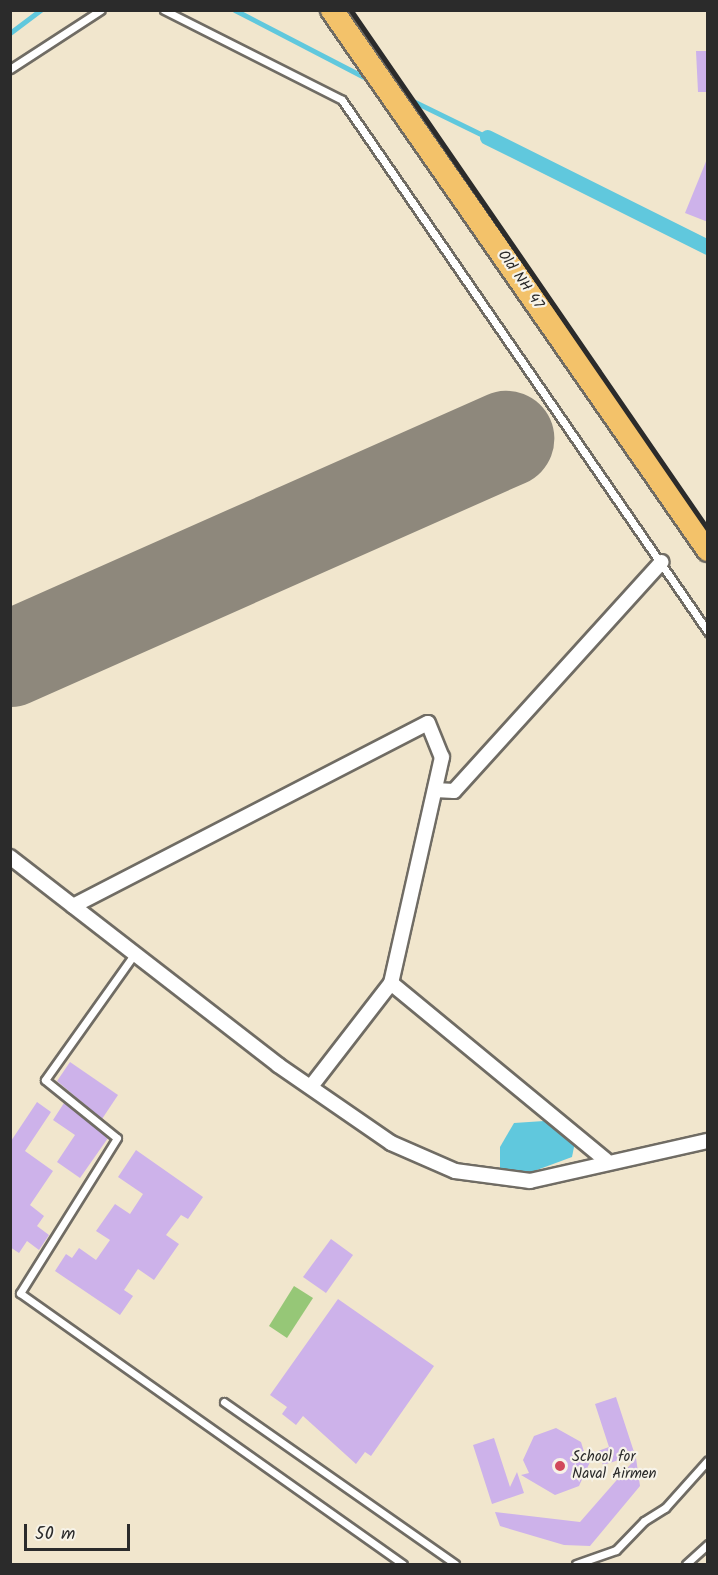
<!DOCTYPE html>
<html>
<head>
<meta charset="utf-8">
<style>
  body { margin:0 }
  #map { position:relative; width:718px; height:1575px; overflow:hidden; background:#f1e6cd; font-family:Kalam,sans-serif }
  div>[style] { position:absolute }
  [style*='--x'] { left:calc(var(--x)*1px); top:calc(var(--y)*1px); width:calc(var(--w)*1px); rotate:calc(var(--a)*1deg) }
  .green>* { inset:0; background:#96c777 }
  .water>* { inset:0; background:#60c8dd }
  .stream>* { height:4.5px; margin:-2.25px; padding:0 2.25px; transform-origin:2.25px; border-radius:2.25px; background:#60c8dd }
  .canal>* { height:15px; margin:-7.5px; padding:0 7.5px; transform-origin:7.5px; border-radius:7.5px; background:#60c8dd }
  .runway>* { height:96px; margin:-48px; padding:0 48px; transform-origin:48px; border-radius:48px; background:#8e887c }
  .building>* { inset:0; background:#cdb2ea }
  .roads { filter:drop-shadow(2px 0 #706c64) drop-shadow(-2px 0 #706c64) drop-shadow(0 2px #706c64) drop-shadow(0 -2px #706c64) }
  .lane>* { height:7px; margin:-3.5px; padding:0 3.5px; transform-origin:3.5px; border-radius:3.5px; background:#fff }
  .street>* { height:14px; margin:-7px; padding:0 7px; transform-origin:7px; border-radius:7px; background:#fff }
  .primary>* { height:22px; margin:-11px; padding:0 11px; transform-origin:11px; border-radius:11px; background:#f3c26a }
  .rail>* { height:4.5px; margin:-2.25px; padding:0 2.25px; transform-origin:2.25px; border-radius:2.25px; background:#2b2b2b }
  .dots>* { width:16px; height:16px; translate:-50% -50%; box-sizing:border-box; border:3px solid #f7f3e8; border-radius:50% }
  span { translate:-50% -50%; white-space:nowrap; text-align:center; line-height:1.15; -webkit-text-stroke:4.5px #f7f3e8; paint-order:stroke }
  .street-label { font-size:15px; color:#2b2b2b }
  .poi-label { font-size:15px; color:#2b2b2b }
  .left { translate:0 -50%; text-align:left }
  .frame { position:absolute; inset:0; border:12px solid #2b2b2b; pointer-events:none }
  .scale { position:absolute; left:24px; top:1524px; width:106px; height:27px; box-sizing:border-box; border:3px solid #2b2b2b; border-top:0; padding-left:8px; font-size:18px; line-height:21px; white-space:nowrap; color:#2b2b2b; -webkit-text-stroke:4px #f7f3e8; paint-order:stroke }
</style>
</head>
<body>
<div id="map">
  <div class="green">
    <i style="clip-path:polygon(294px 1286px,313px 1298px,287px 1338px,269px 1326px)"></i>
  </div>
  <div class="water">
    <i style="clip-path:polygon(544px 1121px,576px 1137px,572px 1157px,526px 1174px,500px 1171px,500px 1147px,514px 1123px)"></i>
  </div>
  <div class="stream">
    <i style="--x:235;--y:10;--w:150;--a:27.4"></i>
    <i style="--x:10;--y:33;--w:39;--a:-37"></i>
    <i style="--x:403;--y:96;--w:93;--a:26"></i>
  </div>
  <div class="canal">
    <i style="--x:487;--y:137;--w:247;--a:26.5"></i>
  </div>
  <div class="runway">
    <i style="--x:10;--y:659;--w:543;--a:-23.92"></i>
  </div>
  <div class="building">
    <i style="clip-path:polygon(696px 51px,708px 51px,708px 92px,698px 92px)"></i>
    <i style="clip-path:polygon(707px 159px,708px 159px,708px 222px,685px 213px)"></i>
    <i style="clip-path:polygon(70px 1062px,118px 1095px,102px 1119px,57px 1081px)"></i>
    <i style="clip-path:polygon(37px 1102px,51px 1112px,25px 1151px,53px 1171px,30px 1205px,44px 1216px,37px 1226px,49px 1235px,39px 1250px,27px 1241px,19px 1253px,10px 1247px,11px 1141px)"></i>
    <i style="clip-path:polygon(64px 1103px,108px 1138px,80px 1178px,57px 1162px,75px 1135px,53px 1120px)"></i>
    <i style="clip-path:polygon(136px 1150px,203px 1197px,188px 1219px,181px 1215px,166px 1235px,179px 1244px,154px 1280px,138px 1269px,124px 1290px,133px 1296px,120px 1315px,55px 1271px,66px 1254px,72px 1258px,79px 1248px,96px 1260px,110px 1240px,96px 1231px,115px 1204px,130px 1214px,143px 1194px,118px 1177px)"></i>
    <i style="clip-path:polygon(331px 1239px,353px 1255px,326px 1293px,303px 1277px)"></i>
    <i style="clip-path:polygon(338px 1299px,434px 1366px,371px 1456px,365px 1452px,356px 1464px,303px 1416px,296px 1425px,282px 1414px,287px 1407px,270px 1395px)"></i>
    <i style="clip-path:polygon(616px 1397px,635px 1455px,603px 1465px,598px 1451px,609px 1447px,595px 1404px)"></i>
    <i style="clip-path:polygon(556px 1428px,581px 1442px,585px 1455px,595px 1451px,579px 1486px,555px 1495px,521px 1475px,529px 1473px,523px 1460px,534px 1436px)"></i>
    <i style="clip-path:polygon(494px 1438px,510px 1487px,517px 1472px,524px 1493px,492px 1504px,473px 1445px)"></i>
    <i style="clip-path:polygon(636px 1458px,640px 1486px,590px 1546px,564px 1545px,500px 1526px,495px 1512px,580px 1522px)"></i>
  </div>
  <div class="roads">
    <div class="lane">
      <i style="--x:164;--y:10;--w:199;--a:26.8"></i>
      <i style="--x:342;--y:100;--w:646;--a:55.47"></i>
      <i style="--x:10;--y:69;--w:108;--a:-33"></i>
      <i style="--x:133;--y:956;--w:152;--a:125.4"></i>
      <i style="--x:45;--y:1080;--w:92;--a:38.9"></i>
      <i style="--x:117;--y:1138;--w:183;--a:122"></i>
      <i style="--x:20;--y:1293;--w:469;--a:35.3"></i>
      <i style="--x:224;--y:1402;--w:282;--a:35"></i>
      <i style="--x:576;--y:1564;--w:42;--a:-19.3"></i>
      <i style="--x:616;--y:1550;--w:40;--a:-46"></i>
      <i style="--x:644;--y:1521;--w:25;--a:-32"></i>
      <i style="--x:665;--y:1508;--w:64;--a:-48.1"></i>
      <i style="--x:686;--y:1564;--w:30;--a:-42"></i>
    </div>
    <div class="street">
      <i style="--x:435;--y:790;--w:19;--a:3"></i>
      <i style="--x:454;--y:791;--w:309;--a:-47.8"></i>
      <i style="--x:10;--y:857;--w:339;--a:37.8"></i>
      <i style="--x:278;--y:1065;--w:137;--a:34.6"></i>
      <i style="--x:391;--y:1143;--w:70;--a:23.6"></i>
      <i style="--x:455;--y:1171;--w:76;--a:7.6"></i>
      <i style="--x:530;--y:1181;--w:182;--a:-12.7"></i>
      <i style="--x:73;--y:906;--w:399;--a:-27.3"></i>
      <i style="--x:428;--y:723;--w:37;--a:68"></i>
      <i style="--x:442;--y:757;--w:232;--a:102.7"></i>
      <i style="--x:391;--y:983;--w:128;--a:127.7"></i>
      <i style="--x:391;--y:983;--w:278;--a:39.5"></i>
    </div>
    <div class="primary">
      <i style="--x:332;--y:10;--w:658;--a:55.15"></i>
    </div>
  </div>
  <div class="rail">
    <i style="--x:351;--y:10;--w:630;--a:55.48"></i>
  </div>
  <div class="dots">
    <i style="left:560px;top:1466px;background:#d1495b"></i>
  </div>
  <div class="street-label">
    <span style="left:520px;top:280px;rotate:55deg">Old NH 47</span>
  </div>
  <div class="poi-label">
    <span class="left" style="left:572px;top:1466px">School for<br>Naval Airmen</span>
  </div>
  <div class="frame"></div>
  <div class="scale">50 m</div>
</div>
</body>
</html>
